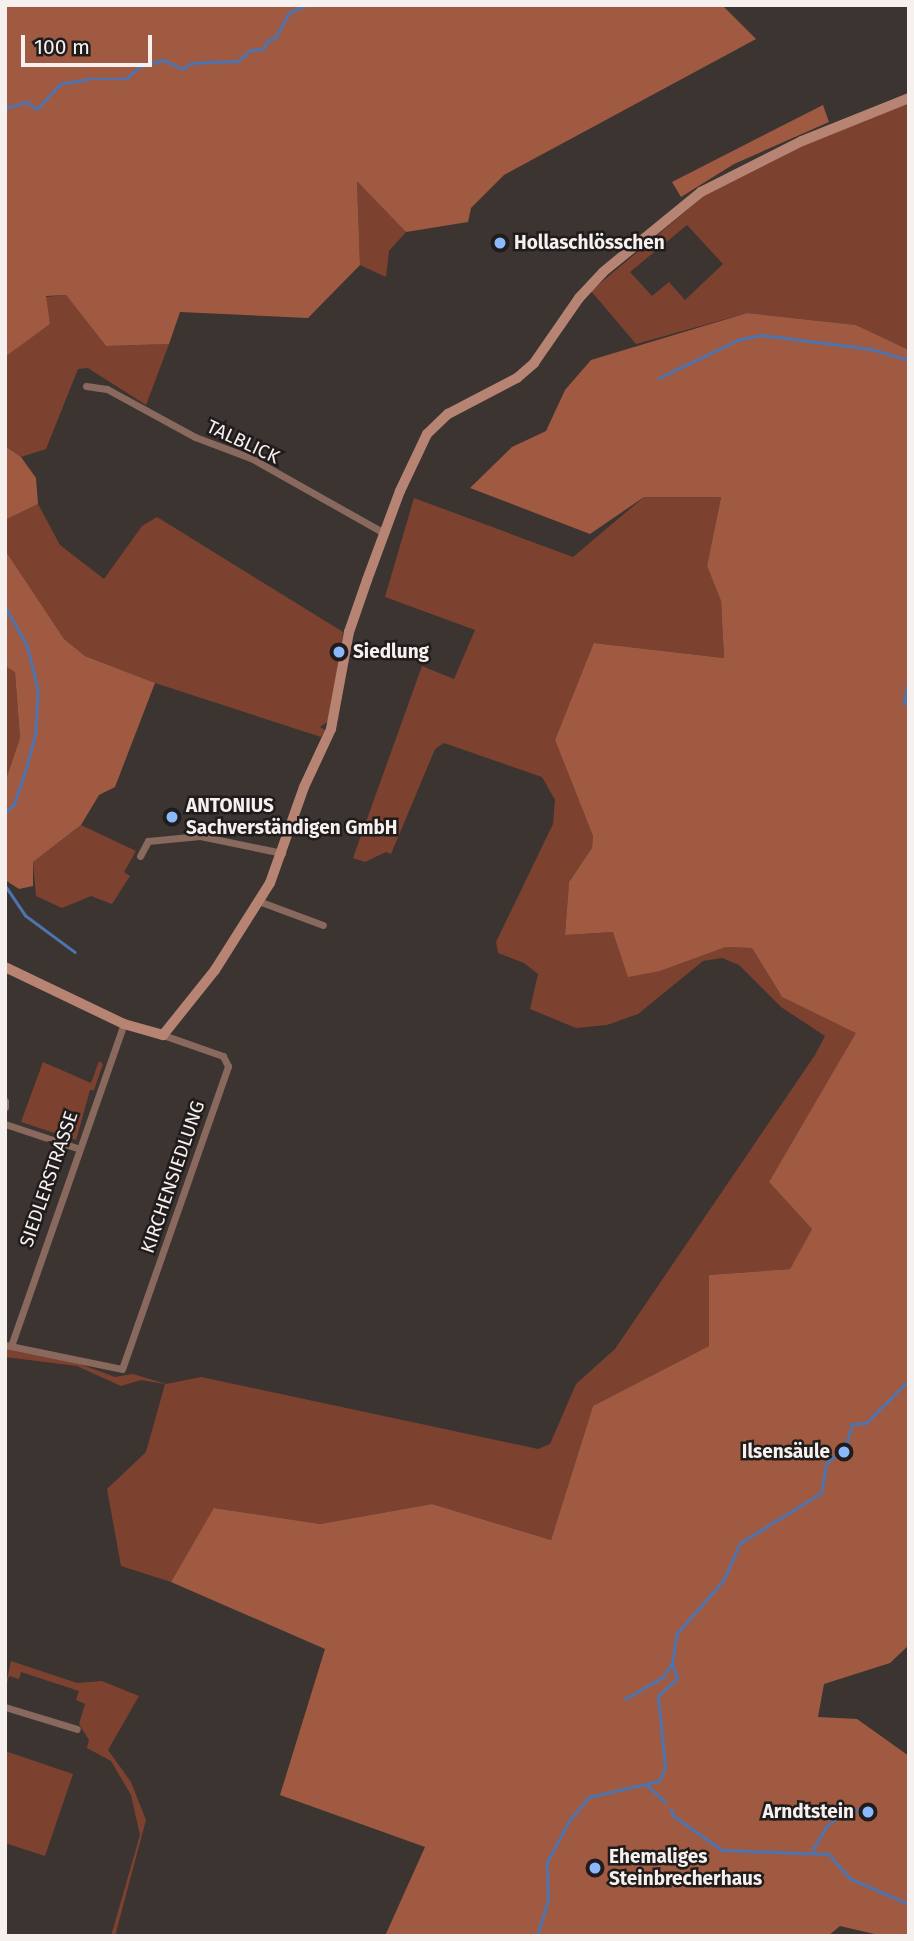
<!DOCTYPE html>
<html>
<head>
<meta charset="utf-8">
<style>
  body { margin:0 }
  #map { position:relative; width:914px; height:1941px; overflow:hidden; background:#3b3431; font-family:"Fira Sans",sans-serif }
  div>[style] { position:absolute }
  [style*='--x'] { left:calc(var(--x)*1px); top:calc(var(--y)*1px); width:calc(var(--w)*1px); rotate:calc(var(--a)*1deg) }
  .green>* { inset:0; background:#7d422f }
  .forest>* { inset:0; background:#a15a42 }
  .stream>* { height:2.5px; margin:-1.25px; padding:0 1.25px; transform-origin:1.25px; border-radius:1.25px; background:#4d74ae }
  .street>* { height:7px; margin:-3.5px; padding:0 3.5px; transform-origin:3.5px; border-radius:3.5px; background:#89685d }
  .secondary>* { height:10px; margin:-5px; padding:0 5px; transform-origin:5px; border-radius:5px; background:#b78473 }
  .dots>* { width:19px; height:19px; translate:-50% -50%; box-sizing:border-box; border:4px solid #201c1b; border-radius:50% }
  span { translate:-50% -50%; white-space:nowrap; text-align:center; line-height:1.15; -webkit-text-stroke:5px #201c1b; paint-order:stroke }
  .poi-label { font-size:19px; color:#f6f0ef; font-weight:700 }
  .left { translate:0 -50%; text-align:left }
  .right { translate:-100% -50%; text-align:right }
  .street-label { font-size:19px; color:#f6f0ef }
  .frame { position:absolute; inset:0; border:7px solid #f6f0ef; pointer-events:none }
  .scale { position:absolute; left:21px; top:35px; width:131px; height:32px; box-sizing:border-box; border:4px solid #f6f0ef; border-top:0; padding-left:9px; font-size:21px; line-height:24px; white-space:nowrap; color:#f6f0ef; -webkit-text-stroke:5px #201c1b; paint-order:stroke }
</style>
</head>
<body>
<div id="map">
  <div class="green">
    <i style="clip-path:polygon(evenodd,909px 102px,909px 350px,856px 325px,747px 313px,636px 344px,591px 291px,704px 196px,810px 142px,909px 102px,687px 225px,723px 264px,685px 300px,669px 282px,652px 296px,630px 272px,687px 225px)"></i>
    <i style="clip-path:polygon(357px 180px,406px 232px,389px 251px,386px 277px,360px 265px)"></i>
    <i style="clip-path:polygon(66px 295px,106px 346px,169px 344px,146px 405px,88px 368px,78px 369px,46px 449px,21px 457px,5px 446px,5px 357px,50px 324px,45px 297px)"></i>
    <i style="clip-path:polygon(721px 496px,707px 566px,721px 601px,724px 658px,595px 643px,555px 740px,593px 836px,592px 848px,569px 882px,565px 935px,613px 932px,660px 971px,726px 947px,752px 948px,782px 997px,857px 1033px,769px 1182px,812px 1229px,790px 1269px,709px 1275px,709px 1346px,593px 1406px,551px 1540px,432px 1504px,320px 1524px,215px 1508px,171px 1582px,121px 1566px,107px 1489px,146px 1452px,165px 1384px,141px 1380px,121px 1386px,77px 1366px,5px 1357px,5px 1349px,77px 1363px,115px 1377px,133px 1374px,166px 1384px,201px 1377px,538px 1449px,550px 1444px,576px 1384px,615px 1349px,815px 1055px,825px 1036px,781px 1007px,739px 965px,722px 958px,703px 961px,638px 1014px,607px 1025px,576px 1028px,530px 1009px,538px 974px,524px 963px,498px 953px,496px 942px,553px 824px,555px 800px,542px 777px,444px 743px,435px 749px,391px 854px,386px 852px,365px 862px,353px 858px,422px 666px,454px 679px,475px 630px,385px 597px,414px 498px,573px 557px,644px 497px)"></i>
    <i style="clip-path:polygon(38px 504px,60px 545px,104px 579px,142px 526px,157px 517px,343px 632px,334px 699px,329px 721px,320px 727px,325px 730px,321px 737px,155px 683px,85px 656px,64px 639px,5px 550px,5px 520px)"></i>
    <i style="clip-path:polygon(5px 666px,15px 671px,20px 738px,5px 782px)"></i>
    <i style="clip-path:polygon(81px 825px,136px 851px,124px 872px,130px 876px,112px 904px,91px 896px,62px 908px,36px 896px,33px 862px)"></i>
    <i style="clip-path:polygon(99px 1061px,103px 1064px,94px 1090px,90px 1090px,76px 1140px,21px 1122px,43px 1062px,91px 1083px)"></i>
    <i style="clip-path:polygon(11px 1661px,77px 1683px,102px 1681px,139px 1696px,108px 1750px,131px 1782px,146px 1820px,115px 1936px,111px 1936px,140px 1835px,131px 1795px,111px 1761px,87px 1748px,89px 1740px,79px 1724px,85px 1704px,76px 1700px,79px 1691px,21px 1672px,19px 1679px,9px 1676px,5px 1689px)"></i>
    <i style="clip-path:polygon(5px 1751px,73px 1774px,45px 1856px,5px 1843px)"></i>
  </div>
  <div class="forest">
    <i style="clip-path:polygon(5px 5px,722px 5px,756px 39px,504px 175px,471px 208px,468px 222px,406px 232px,357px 181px,360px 265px,308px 318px,180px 312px,169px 344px,106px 346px,66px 295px,46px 296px,50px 324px,5px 357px)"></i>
    <i style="clip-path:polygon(823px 105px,829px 122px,734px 164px,681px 197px,672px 182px)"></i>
    <i style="clip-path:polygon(747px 313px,856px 325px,909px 350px,909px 1645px,890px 1663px,824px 1684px,818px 1717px,857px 1719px,909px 1756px,909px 1936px,883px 1936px,840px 1926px,828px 1936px,385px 1936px,425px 1847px,280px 1795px,325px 1649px,171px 1582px,214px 1508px,320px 1524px,432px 1504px,551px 1540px,593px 1406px,709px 1346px,709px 1275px,790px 1269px,812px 1229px,769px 1182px,856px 1033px,782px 997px,752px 948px,726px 947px,660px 971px,628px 977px,613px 932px,565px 935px,569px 882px,592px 848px,593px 836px,555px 740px,594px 643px,724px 658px,721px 601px,707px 566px,721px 497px,644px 497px,590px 534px,470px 488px,512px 447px,546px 431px,565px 390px,591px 360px)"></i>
    <i style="clip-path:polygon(5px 446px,21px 457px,36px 478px,38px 504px,5px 520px)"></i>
    <i style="clip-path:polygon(5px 550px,64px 639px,85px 656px,155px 683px,115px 787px,99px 795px,81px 825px,33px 862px,33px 886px,19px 889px,5px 880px,5px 782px,20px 738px,15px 672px,5px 666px)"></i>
  </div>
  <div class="stream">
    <i style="--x:5;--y:108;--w:23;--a:-15"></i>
    <i style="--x:27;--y:102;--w:12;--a:35"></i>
    <i style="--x:37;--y:109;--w:34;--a:-47"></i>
    <i style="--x:60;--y:84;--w:27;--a:-10"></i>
    <i style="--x:87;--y:79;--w:39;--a:0"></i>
    <i style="--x:126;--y:79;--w:18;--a:-43"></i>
    <i style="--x:139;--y:67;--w:26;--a:-16"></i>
    <i style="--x:164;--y:60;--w:21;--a:25"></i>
    <i style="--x:183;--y:69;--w:10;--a:-37"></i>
    <i style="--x:191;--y:63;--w:47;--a:-2.4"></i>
    <i style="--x:238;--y:61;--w:15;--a:-42"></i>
    <i style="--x:249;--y:51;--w:15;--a:-11"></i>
    <i style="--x:264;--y:48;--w:8;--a:-67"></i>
    <i style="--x:267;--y:41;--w:9;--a:-21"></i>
    <i style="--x:275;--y:38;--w:29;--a:-61"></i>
    <i style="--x:289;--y:13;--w:19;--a:-25"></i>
    <i style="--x:659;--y:378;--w:90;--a:-25.7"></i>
    <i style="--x:740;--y:339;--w:22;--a:-10"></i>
    <i style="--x:762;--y:335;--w:110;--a:7.3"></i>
    <i style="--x:871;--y:349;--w:40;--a:16"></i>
    <i style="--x:5;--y:606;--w:45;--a:60.6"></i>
    <i style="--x:27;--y:645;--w:45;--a:76"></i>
    <i style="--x:38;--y:689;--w:44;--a:92.6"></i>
    <i style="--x:36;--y:733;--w:34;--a:105"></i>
    <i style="--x:27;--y:766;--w:40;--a:108"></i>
    <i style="--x:15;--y:804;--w:13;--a:138"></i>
    <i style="--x:909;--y:681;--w:22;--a:103"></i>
    <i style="--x:904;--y:702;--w:6;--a:31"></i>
    <i style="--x:5;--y:885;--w:36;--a:56"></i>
    <i style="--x:25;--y:915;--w:62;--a:36.5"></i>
    <i style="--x:625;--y:1699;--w:44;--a:-30.1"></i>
    <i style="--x:663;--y:1677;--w:17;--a:-57"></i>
    <i style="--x:647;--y:1785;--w:25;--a:43"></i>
    <i style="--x:671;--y:1809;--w:8;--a:67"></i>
    <i style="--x:674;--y:1816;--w:59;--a:35.3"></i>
    <i style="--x:722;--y:1850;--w:107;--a:2.1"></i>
    <i style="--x:829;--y:1854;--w:33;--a:49"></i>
    <i style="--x:851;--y:1879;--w:63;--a:23.3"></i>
    <i style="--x:812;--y:1851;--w:28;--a:-60"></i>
    <i style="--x:826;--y:1827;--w:21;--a:-41"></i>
    <i style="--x:842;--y:1813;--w:27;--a:-10"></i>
    <i style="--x:537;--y:1936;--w:38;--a:-73"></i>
    <i style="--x:548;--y:1900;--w:38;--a:-92"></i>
    <i style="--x:547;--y:1862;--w:47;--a:-61.8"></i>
    <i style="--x:569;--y:1821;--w:31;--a:-50"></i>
    <i style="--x:589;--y:1797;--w:72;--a:-12.9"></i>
    <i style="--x:659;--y:1781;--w:14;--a:-65"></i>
    <i style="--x:665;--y:1768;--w:72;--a:-95.6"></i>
    <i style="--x:658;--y:1696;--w:26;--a:-43"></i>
    <i style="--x:677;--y:1678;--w:16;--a:-108"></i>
    <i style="--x:672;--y:1663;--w:30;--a:-81"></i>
    <i style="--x:677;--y:1633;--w:69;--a:-48.5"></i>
    <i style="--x:723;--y:1581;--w:42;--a:-65.9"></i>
    <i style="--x:740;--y:1543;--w:95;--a:-31.7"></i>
    <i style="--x:821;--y:1493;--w:29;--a:-80"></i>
    <i style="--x:826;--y:1464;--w:28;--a:-44"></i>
    <i style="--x:846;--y:1445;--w:22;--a:-74"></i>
    <i style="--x:852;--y:1424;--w:14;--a:-4"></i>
    <i style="--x:866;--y:1423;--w:61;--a:-45"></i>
  </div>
  <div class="street">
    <i style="--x:86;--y:386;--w:21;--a:8"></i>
    <i style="--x:107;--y:389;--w:100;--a:28.6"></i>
    <i style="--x:195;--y:437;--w:60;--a:20.6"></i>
    <i style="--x:251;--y:458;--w:153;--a:29.4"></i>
    <i style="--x:140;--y:856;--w:17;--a:-62"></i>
    <i style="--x:148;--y:841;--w:52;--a:-5.5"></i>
    <i style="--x:200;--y:836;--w:84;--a:11.7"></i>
    <i style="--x:261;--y:902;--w:66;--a:20.4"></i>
    <i style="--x:5;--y:1101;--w:6;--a:90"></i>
    <i style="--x:5;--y:1124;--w:76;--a:18.4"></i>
    <i style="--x:5;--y:1345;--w:119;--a:11.6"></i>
    <i style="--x:122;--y:1369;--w:321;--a:-70.7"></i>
    <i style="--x:228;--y:1066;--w:11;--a:-117"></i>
    <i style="--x:223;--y:1056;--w:64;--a:-160.7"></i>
    <i style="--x:11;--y:1346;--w:341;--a:-70.7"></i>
    <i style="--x:5;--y:1707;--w:75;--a:17"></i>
  </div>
  <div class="secondary">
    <i style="--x:5;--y:967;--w:132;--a:25.6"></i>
    <i style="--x:124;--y:1024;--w:41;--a:15.8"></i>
    <i style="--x:163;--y:1035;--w:83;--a:-51.3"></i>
    <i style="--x:215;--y:970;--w:103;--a:-57.7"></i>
    <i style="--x:270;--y:883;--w:102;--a:-70.5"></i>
    <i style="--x:304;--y:787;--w:64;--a:-65"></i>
    <i style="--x:331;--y:729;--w:99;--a:-79.5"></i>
    <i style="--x:349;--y:632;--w:55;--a:-70.9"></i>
    <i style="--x:367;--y:580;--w:95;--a:-69.7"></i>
    <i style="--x:400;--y:491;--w:63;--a:-64.7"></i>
    <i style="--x:427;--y:434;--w:29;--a:-44"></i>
    <i style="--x:448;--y:414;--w:78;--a:-27.6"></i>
    <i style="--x:517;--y:378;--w:23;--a:-41"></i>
    <i style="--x:534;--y:363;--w:79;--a:-55.3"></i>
    <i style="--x:579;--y:298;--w:35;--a:-47"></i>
    <i style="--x:603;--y:272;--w:127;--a:-39.2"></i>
    <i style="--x:701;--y:192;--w:113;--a:-26.8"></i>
    <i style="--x:802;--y:141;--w:115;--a:-21.9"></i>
  </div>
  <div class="dots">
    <i style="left:500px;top:243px;background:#8cb9fc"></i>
    <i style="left:339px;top:652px;background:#8cb9fc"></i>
    <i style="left:172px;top:817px;background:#8cb9fc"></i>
    <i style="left:844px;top:1452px;background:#8cb9fc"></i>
    <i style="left:868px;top:1812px;background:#8cb9fc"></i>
    <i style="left:595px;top:1868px;background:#8cb9fc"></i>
  </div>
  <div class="poi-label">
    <span class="left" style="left:514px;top:243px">Hollaschlösschen</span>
    <span class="left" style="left:353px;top:652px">Siedlung</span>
    <span class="left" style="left:186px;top:817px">ANTONIUS<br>Sachverständigen GmbH</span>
    <span class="right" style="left:830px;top:1452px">Ilsensäule</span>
    <span class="right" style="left:854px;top:1812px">Arndtstein</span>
    <span class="left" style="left:609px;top:1868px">Ehemaliges<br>Steinbrecherhaus</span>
  </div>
  <div class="street-label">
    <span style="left:243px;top:442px;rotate:25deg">TALBLICK</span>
    <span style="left:173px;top:1177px;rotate:-71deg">KIRCHENSIEDLUNG</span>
    <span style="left:49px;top:1179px;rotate:-71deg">SIEDLERSTRASSE</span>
  </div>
  <div class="frame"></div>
  <div class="scale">100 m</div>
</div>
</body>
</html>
